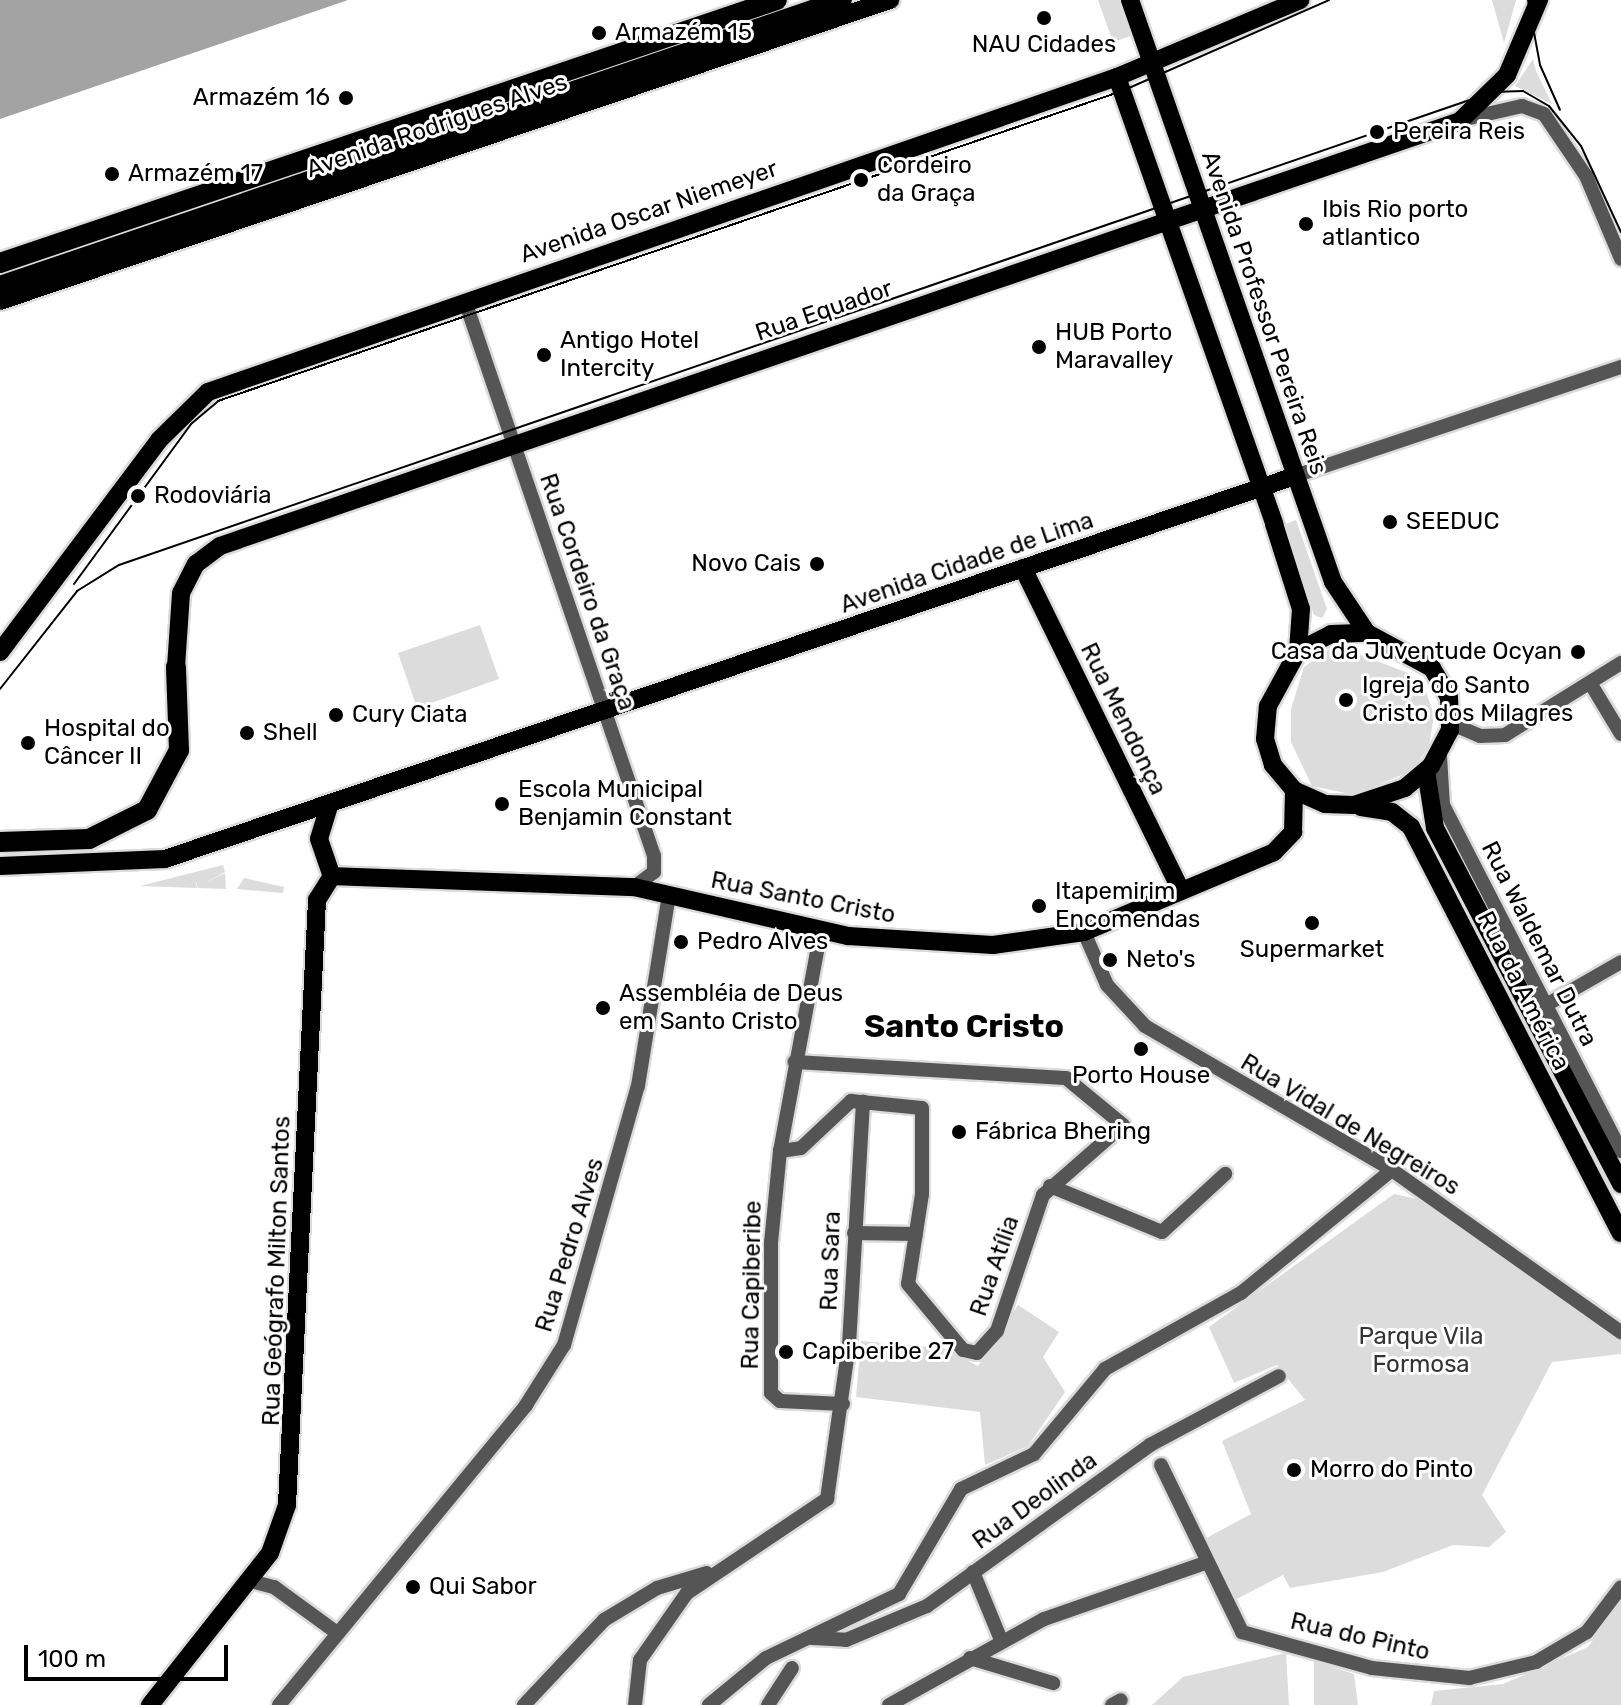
<!DOCTYPE html>
<html>
<head>
<meta charset="utf-8">
<style>
  body { margin:0 }
  #map { position:relative; width:1621px; height:1705px; overflow:hidden; background:#fff; font-family:Rubik,sans-serif }
  div>[style] { position:absolute }
  [style*='--x'] { left:calc(var(--x)*1px); top:calc(var(--y)*1px); width:calc(var(--w)*1px); rotate:calc(var(--a)*1deg) }
  .green>* { inset:0; background:#dcdcdc }
  .water>* { inset:0; background:#a3a3a3 }
  .roads { filter:drop-shadow(2px 0 #dbdbdb) drop-shadow(-2px 0 #dbdbdb) drop-shadow(0 2px #dbdbdb) drop-shadow(0 -2px #dbdbdb) }
  .minor>* { height:14px; margin:-7px; padding:0 7px; transform-origin:7px; border-radius:7px; background:#555 }
  .major>* { height:18px; margin:-9px; padding:0 9px; transform-origin:9px; border-radius:9px; background:#000 }
  .highway>* { height:20px; margin:-10px; padding:0 10px; transform-origin:10px; border-radius:10px; background:#000 }
  .tram>* { height:2px; margin:-1px; padding:0 1px; transform-origin:1px; border-radius:1px; background:#000 }
  .dots>* { width:22px; height:22px; translate:-50% -50%; box-sizing:border-box; border:4px solid #fff; border-radius:50% }
  span { translate:-50% -50%; white-space:nowrap; text-align:center; line-height:1.15; -webkit-text-stroke:6px #fff; paint-order:stroke }
  .poi-label { font-size:24px; color:#000 }
  .left { translate:0 -50%; text-align:left }
  .right { translate:-100% -50%; text-align:right }
  .street-label { font-size:24px; color:#000 }
  .park-label { font-size:24px; color:#333 }
  .district-label { font-size:32px; color:#000; font-weight:700 }
  .scale { position:absolute; left:24px; top:1645px; width:204px; height:36px; box-sizing:border-box; border:4px solid #000; border-top:0; padding-left:10px; font-size:24px; line-height:28px; white-space:nowrap; color:#000; -webkit-text-stroke:6px #fff; paint-order:stroke }
</style>
</head>
<body>
<div id="map">
  <div class="green">
    <i style="clip-path:polygon(1098px 0,1121px 0,1133px 35px,1113px 42px)"></i>
    <i style="clip-path:polygon(1492px 0,1516px 0,1504px 43px)"></i>
    <i style="clip-path:polygon(1533px 59px,1536px 71px,1552px 104px,1515px 86px)"></i>
    <i style="clip-path:polygon(1296px 520px,1327px 609px,1322px 618px,1314px 615px,1283px 525px)"></i>
    <i style="clip-path:polygon(480px 625px,499px 679px,417px 708px,398px 653px)"></i>
    <i style="clip-path:polygon(1335px 645px,1408px 673px,1426px 692px,1434px 715px,1429px 746px,1413px 770px,1355px 795px,1312px 786px,1291px 742px,1291px 709px,1304px 667px)"></i>
    <i style="clip-path:polygon(223px 865px,225px 872px,205px 883px,225px 873px,226px 889px,198px 888px,195px 880px,197px 888px,140px 886px)"></i>
    <i style="clip-path:polygon(244px 878px,284px 887px,283px 893px,237px 889px)"></i>
    <i style="clip-path:polygon(1394px 1194px,1421px 1200px,1621px 1337px,1621px 1354px,1552px 1362px,1482px 1495px,1506px 1532px,1489px 1547px,1453px 1545px,1383px 1572px,1290px 1588px,1283px 1575px,1227px 1604px,1199px 1542px,1251px 1514px,1222px 1441px,1305px 1400px,1277px 1365px,1234px 1383px,1209px 1327px)"></i>
    <i style="clip-path:polygon(1018px 1305px,1059px 1332px,1043px 1357px,1065px 1392px,1028px 1446px,985px 1465px,980px 1412px,856px 1397px,861px 1341px,944px 1348px,978px 1366px)"></i>
    <i style="clip-path:polygon(1621px 1599px,1621px 1705px,1431px 1705px,1434px 1691px,1503px 1684px,1588px 1647px)"></i>
    <i style="clip-path:polygon(1286px 1653px,1289px 1705px,1152px 1705px,1183px 1677px)"></i>
    <i style="clip-path:polygon(1314px 1661px,1354px 1674px,1358px 1705px,1314px 1705px)"></i>
  </div>
  <div class="water">
    <i style="clip-path:polygon(0 0,348px 0,0 119px)"></i>
  </div>
  <div class="roads">
    <div class="minor">
      <i style="--x:1461;--y:120;--w:63;--a:-12.9"></i>
      <i style="--x:1522;--y:106;--w:23;--a:20"></i>
      <i style="--x:1544;--y:114;--w:75;--a:55.9"></i>
      <i style="--x:1586;--y:176;--w:90;--a:67.1"></i>
      <i style="--x:465;--y:301;--w:586;--a:71.19"></i>
      <i style="--x:654;--y:856;--w:16;--a:90"></i>
      <i style="--x:654;--y:872;--w:25;--a:143"></i>
      <i style="--x:1295;--y:476;--w:344;--a:-18.5"></i>
      <i style="--x:1592;--y:686;--w:56;--a:58.9"></i>
      <i style="--x:1452;--y:724;--w:30;--a:23"></i>
      <i style="--x:1480;--y:736;--w:25;--a:-2"></i>
      <i style="--x:1505;--y:735;--w:137;--a:-31.8"></i>
      <i style="--x:1440;--y:756;--w:49;--a:86.5"></i>
      <i style="--x:1443;--y:805;--w:389;--a:62.8"></i>
      <i style="--x:821;--y:930;--w:225;--a:100.5"></i>
      <i style="--x:780;--y:1151;--w:91;--a:95.6"></i>
      <i style="--x:771;--y:1242;--w:151;--a:90"></i>
      <i style="--x:771;--y:1393;--w:12;--a:42"></i>
      <i style="--x:780;--y:1401;--w:63;--a:2.7"></i>
      <i style="--x:1084;--y:932;--w:58;--a:66.5"></i>
      <i style="--x:1107;--y:985;--w:56;--a:47.2"></i>
      <i style="--x:1145;--y:1026;--w:286;--a:30.2"></i>
      <i style="--x:1392;--y:1170;--w:281;--a:35.3"></i>
      <i style="--x:1546;--y:1005;--w:86;--a:-29.8"></i>
      <i style="--x:780;--y:1151;--w:21;--a:-8"></i>
      <i style="--x:801;--y:1148;--w:69;--a:-43.2"></i>
      <i style="--x:851;--y:1101;--w:71;--a:5.6"></i>
      <i style="--x:922;--y:1108;--w:86;--a:90"></i>
      <i style="--x:922;--y:1194;--w:91;--a:98.8"></i>
      <i style="--x:908;--y:1284;--w:86;--a:50.2"></i>
      <i style="--x:963;--y:1350;--w:14;--a:12"></i>
      <i style="--x:977;--y:1353;--w:30;--a:-48"></i>
      <i style="--x:997;--y:1331;--w:144;--a:-71.3"></i>
      <i style="--x:1043;--y:1195;--w:106;--a:-41.2"></i>
      <i style="--x:1123;--y:1125;--w:74;--a:-140.5"></i>
      <i style="--x:1066;--y:1078;--w:272;--a:-176.6"></i>
      <i style="--x:1050;--y:1186;--w:121;--a:22.3"></i>
      <i style="--x:1162;--y:1232;--w:86;--a:-42.6"></i>
      <i style="--x:854;--y:1233;--w:62;--a:0.9"></i>
      <i style="--x:1161;--y:1465;--w:186;--a:64.1"></i>
      <i style="--x:1242;--y:1632;--w:135;--a:15.5"></i>
      <i style="--x:1372;--y:1668;--w:98;--a:5.9"></i>
      <i style="--x:1469;--y:1678;--w:69;--a:-13.4"></i>
      <i style="--x:1536;--y:1662;--w:59;--a:-30.5"></i>
      <i style="--x:1587;--y:1632;--w:56;--a:-52.9"></i>
      <i style="--x:973;--y:1572;--w:74;--a:67.6"></i>
      <i style="--x:251;--y:1581;--w:24;--a:15"></i>
      <i style="--x:274;--y:1587;--w:78;--a:36.1"></i>
      <i style="--x:812;--y:1638;--w:34;--a:3"></i>
      <i style="--x:846;--y:1640;--w:88;--a:-22.8"></i>
      <i style="--x:927;--y:1606;--w:275;--a:-35.8"></i>
      <i style="--x:1150;--y:1445;--w:146;--a:-28.1"></i>
      <i style="--x:970;--y:1658;--w:87;--a:16.8"></i>
      <i style="--x:279;--y:1705;--w:389;--a:-50.5"></i>
      <i style="--x:526;--y:1405;--w:71;--a:-57.7"></i>
      <i style="--x:564;--y:1345;--w:269;--a:-74.1"></i>
      <i style="--x:638;--y:1086;--w:193;--a:-80.8"></i>
      <i style="--x:524;--y:1705;--w:117;--a:-46.7"></i>
      <i style="--x:604;--y:1620;--w:62;--a:-31.1"></i>
      <i style="--x:657;--y:1588;--w:52;--a:-16.7"></i>
      <i style="--x:635;--y:1705;--w:45;--a:-83.7"></i>
      <i style="--x:640;--y:1660;--w:82;--a:-55"></i>
      <i style="--x:687;--y:1593;--w:169;--a:-33.9"></i>
      <i style="--x:827;--y:1499;--w:156;--a:-81.9"></i>
      <i style="--x:849;--y:1345;--w:244;--a:-86.7"></i>
      <i style="--x:709;--y:1705;--w:74;--a:-39.5"></i>
      <i style="--x:766;--y:1658;--w:148;--a:-25.7"></i>
      <i style="--x:899;--y:1594;--w:122;--a:-59.4"></i>
      <i style="--x:961;--y:1489;--w:81;--a:-25.6"></i>
      <i style="--x:1034;--y:1454;--w:111;--a:-50.1"></i>
      <i style="--x:1105;--y:1369;--w:156;--a:-29.2"></i>
      <i style="--x:1241;--y:1293;--w:195;--a:-39.2"></i>
      <i style="--x:768;--y:1705;--w:44;--a:-57"></i>
      <i style="--x:889;--y:1705;--w:177;--a:-29"></i>
      <i style="--x:1044;--y:1619;--w:170;--a:-19.2"></i>
      <i style="--x:1112;--y:1705;--w:10;--a:-29"></i>
    </div>
    <div class="major">
      <i style="--x:1130;--y:0;--w:616;--a:70.77"></i>
      <i style="--x:1333;--y:582;--w:61;--a:56.3"></i>
      <i style="--x:1117;--y:77;--w:474;--a:70.6"></i>
      <i style="--x:1274;--y:524;--w:89;--a:72.4"></i>
      <i style="--x:1301;--y:609;--w:42;--a:94.1"></i>
      <i style="--x:0;--y:301;--w:940;--a:-18.69"></i>
      <i style="--x:1023;--y:568;--w:359;--a:63.9"></i>
      <i style="--x:1367;--y:633;--w:74;--a:28.3"></i>
      <i style="--x:1432;--y:668;--w:34;--a:60"></i>
      <i style="--x:1449;--y:697;--w:33;--a:88"></i>
      <i style="--x:1450;--y:730;--w:41;--a:117.8"></i>
      <i style="--x:1431;--y:766;--w:34;--a:140"></i>
      <i style="--x:1405;--y:788;--w:54;--a:161.6"></i>
      <i style="--x:1354;--y:805;--w:29;--a:-178"></i>
      <i style="--x:1325;--y:804;--w:34;--a:-156"></i>
      <i style="--x:1294;--y:790;--w:33;--a:-130"></i>
      <i style="--x:1273;--y:765;--w:27;--a:-107"></i>
      <i style="--x:1265;--y:739;--w:33;--a:-85"></i>
      <i style="--x:1268;--y:706;--w:63;--a:-61.4"></i>
      <i style="--x:1298;--y:651;--w:37;--a:-27"></i>
      <i style="--x:1331;--y:634;--w:36;--a:-2"></i>
      <i style="--x:0;--y:652;--w:265;--a:-53.1"></i>
      <i style="--x:159;--y:440;--w:69;--a:-44.4"></i>
      <i style="--x:208;--y:392;--w:962;--a:-19.11"></i>
      <i style="--x:1117;--y:77;--w:199;--a:-22.8"></i>
      <i style="--x:176;--y:667;--w:74;--a:-86.1"></i>
      <i style="--x:181;--y:593;--w:33;--a:-63"></i>
      <i style="--x:196;--y:564;--w:30;--a:-37"></i>
      <i style="--x:220;--y:546;--w:1311;--a:-18.92"></i>
      <i style="--x:1460;--y:121;--w:66;--a:-44.4"></i>
      <i style="--x:1507;--y:75;--w:82;--a:-66.9"></i>
      <i style="--x:1426;--y:771;--w:58;--a:81"></i>
      <i style="--x:1435;--y:828;--w:402;--a:62.4"></i>
      <i style="--x:329;--y:806;--w:34;--a:107"></i>
      <i style="--x:319;--y:839;--w:39;--a:71"></i>
      <i style="--x:1361;--y:807;--w:31;--a:9"></i>
      <i style="--x:1392;--y:812;--w:24;--a:38"></i>
      <i style="--x:1411;--y:827;--w:457;--a:62.7"></i>
      <i style="--x:0;--y:866;--w:165;--a:-2.4"></i>
      <i style="--x:165;--y:859;--w:1193;--a:-18.72"></i>
      <i style="--x:332;--y:876;--w:302;--a:2.1"></i>
      <i style="--x:634;--y:887;--w:220;--a:12.9"></i>
      <i style="--x:848;--y:936;--w:145;--a:3.6"></i>
      <i style="--x:993;--y:945;--w:92;--a:-8.1"></i>
      <i style="--x:1084;--y:932;--w:206;--a:-22.8"></i>
      <i style="--x:1274;--y:852;--w:28;--a:-46"></i>
      <i style="--x:1293;--y:832;--w:42;--a:-88.6"></i>
      <i style="--x:150;--y:1705;--w:194;--a:-51.7"></i>
      <i style="--x:270;--y:1553;--w:51;--a:-70.5"></i>
      <i style="--x:287;--y:1505;--w:606;--a:-87.16"></i>
      <i style="--x:317;--y:900;--w:28;--a:-58"></i>
    </div>
    <div class="highway">
      <i style="--x:0;--y:263;--w:820;--a:-18.7"></i>
      <i style="--x:0;--y:286;--w:889;--a:-18.76"></i>
      <i style="--x:0;--y:842;--w:89;--a:-1.9"></i>
      <i style="--x:89;--y:839;--w:65;--a:-26.6"></i>
      <i style="--x:147;--y:810;--w:68;--a:-61.9"></i>
      <i style="--x:179;--y:750;--w:83;--a:-92.1"></i>
    </div>
  </div>
  <div class="tram">
    <i style="--x:1528;--y:0;--w:66;--a:79.5"></i>
    <i style="--x:1540;--y:65;--w:49;--a:66"></i>
    <i style="--x:74;--y:584;--w:198;--a:-53.8"></i>
    <i style="--x:191;--y:424;--w:35;--a:-40"></i>
    <i style="--x:218;--y:401;--w:956;--a:-18.93"></i>
    <i style="--x:1122;--y:91;--w:226;--a:-23.7"></i>
    <i style="--x:0;--y:689;--w:125;--a:-51.8"></i>
    <i style="--x:77;--y:591;--w:49;--a:-31.8"></i>
    <i style="--x:119;--y:565;--w:1453;--a:-19"></i>
    <i style="--x:1493;--y:92;--w:30;--a:-2"></i>
    <i style="--x:1523;--y:91;--w:30;--a:30"></i>
    <i style="--x:1549;--y:106;--w:51;--a:51.3"></i>
    <i style="--x:1581;--y:146;--w:95;--a:65.1"></i>
  </div>
  <div class="dots">
    <i style="left:1044px;top:18px;background:#000"></i>
    <i style="left:599px;top:33px;background:#000"></i>
    <i style="left:346px;top:98px;background:#000"></i>
    <i style="left:1377px;top:132px;background:#000"></i>
    <i style="left:112px;top:174px;background:#000"></i>
    <i style="left:861px;top:180px;background:#000"></i>
    <i style="left:1306px;top:224px;background:#000"></i>
    <i style="left:1039px;top:347px;background:#000"></i>
    <i style="left:544px;top:355px;background:#000"></i>
    <i style="left:138px;top:496px;background:#000"></i>
    <i style="left:1390px;top:522px;background:#000"></i>
    <i style="left:817px;top:564px;background:#000"></i>
    <i style="left:1578px;top:652px;background:#000"></i>
    <i style="left:1346px;top:700px;background:#000"></i>
    <i style="left:336px;top:715px;background:#000"></i>
    <i style="left:247px;top:733px;background:#000"></i>
    <i style="left:28px;top:743px;background:#000"></i>
    <i style="left:502px;top:804px;background:#000"></i>
    <i style="left:1039px;top:906px;background:#000"></i>
    <i style="left:1312px;top:923px;background:#000"></i>
    <i style="left:681px;top:942px;background:#000"></i>
    <i style="left:1110px;top:960px;background:#000"></i>
    <i style="left:603px;top:1008px;background:#000"></i>
    <i style="left:1141px;top:1049px;background:#000"></i>
    <i style="left:959px;top:1132px;background:#000"></i>
    <i style="left:786px;top:1352px;background:#000"></i>
    <i style="left:1294px;top:1470px;background:#000"></i>
    <i style="left:413px;top:1587px;background:#000"></i>
  </div>
  <div class="poi-label">
    <span class="left" style="left:615px;top:33px">Armazém 15</span>
    <span style="left:1044px;top:45px">NAU Cidades</span>
    <span class="right" style="left:330px;top:98px">Armazém 16</span>
    <span class="left" style="left:1393px;top:132px">Pereira Reis</span>
    <span class="left" style="left:877px;top:180px">Cordeiro<br>da Graça</span>
    <span class="left" style="left:128px;top:174px">Armazém 17</span>
    <span class="left" style="left:1322px;top:224px">Ibis Rio porto<br>atlantico</span>
    <span class="left" style="left:1055px;top:347px">HUB Porto<br>Maravalley</span>
    <span class="left" style="left:560px;top:355px">Antigo Hotel<br>Intercity</span>
    <span class="left" style="left:154px;top:496px">Rodoviária</span>
    <span class="left" style="left:1406px;top:522px">SEEDUC</span>
    <span class="right" style="left:801px;top:564px">Novo Cais</span>
    <span class="right" style="left:1562px;top:652px">Casa da Juventude Ocyan</span>
    <span class="left" style="left:1362px;top:700px">Igreja do Santo<br>Cristo dos Milagres</span>
    <span class="left" style="left:352px;top:715px">Cury Ciata</span>
    <span class="left" style="left:44px;top:743px">Hospital do<br>Câncer II</span>
    <span class="left" style="left:263px;top:733px">Shell</span>
    <span class="left" style="left:518px;top:804px">Escola Municipal<br>Benjamin Constant</span>
    <span class="left" style="left:1055px;top:906px">Itapemirim<br>Encomendas</span>
    <span class="left" style="left:697px;top:942px">Pedro Alves</span>
    <span style="left:1312px;top:950px">Supermarket</span>
    <span class="left" style="left:1126px;top:960px">Neto's</span>
    <span class="left" style="left:619px;top:1008px">Assembléia de Deus<br>em Santo Cristo</span>
    <span style="left:1141px;top:1076px">Porto House</span>
    <span class="left" style="left:975px;top:1132px">Fábrica Bhering</span>
    <span class="left" style="left:802px;top:1352px">Capiberibe 27</span>
    <span class="left" style="left:1310px;top:1470px">Morro do Pinto</span>
    <span class="left" style="left:429px;top:1587px">Qui Sabor</span>
  </div>
  <div class="street-label">
    <span style="left:437px;top:126px;rotate:-19deg">Avenida Rodrigues Alves</span>
    <span style="left:649px;top:212px;rotate:-19deg">Avenida Oscar Niemeyer</span>
    <span style="left:824px;top:311px;rotate:-19deg">Rua Equador</span>
    <span style="left:1264px;top:313px;rotate:71deg">Avenida Professor Pereira Reis</span>
    <span style="left:967px;top:563px;rotate:-19deg">Avenida Cidade de Lima</span>
    <span style="left:587px;top:592px;rotate:71deg">Rua Cordeiro da Graça</span>
    <span style="left:1123px;top:719px;rotate:64deg">Rua Mendonça</span>
    <span style="left:803px;top:898px;rotate:11deg">Rua Santo Cristo</span>
    <span style="left:1539px;top:944px;rotate:63deg">Rua Waldemar Dutra</span>
    <span style="left:1523px;top:991px;rotate:63deg">Rua da América</span>
    <span style="left:1350px;top:1125px;rotate:31deg">Rua Vidal de Negreiros</span>
    <span style="left:570px;top:1245px;rotate:-73deg">Rua Pedro Alves</span>
    <span style="left:831px;top:1261px;rotate:-88deg">Rua Sara</span>
    <span style="left:995px;top:1266px;rotate:-71deg">Rua Atília</span>
    <span style="left:277px;top:1271px;rotate:-88deg">Rua Geógrafo Milton Santos</span>
    <span style="left:752px;top:1285px;rotate:-89deg">Rua Capiberibe</span>
    <span style="left:1035px;top:1501px;rotate:-36deg">Rua Deolinda</span>
    <span style="left:1360px;top:1637px;rotate:13deg">Rua do Pinto</span>
  </div>
  <div class="park-label">
    <span style="left:1421px;top:1351px">Parque Vila<br>Formosa</span>
  </div>
  <div class="district-label">
    <span style="left:964px;top:1026px">Santo Cristo</span>
  </div>
  <div class="scale">100 m</div>
</div>
</body>
</html>
